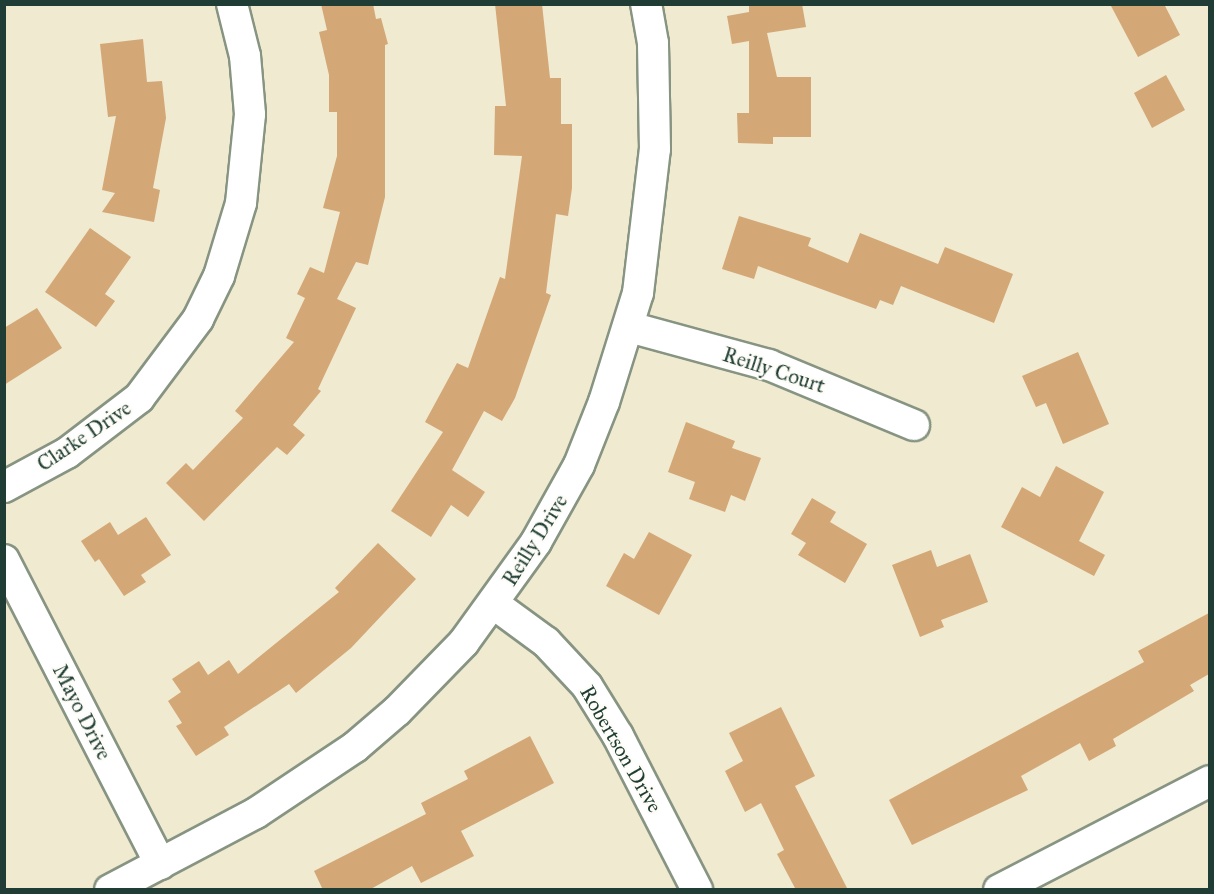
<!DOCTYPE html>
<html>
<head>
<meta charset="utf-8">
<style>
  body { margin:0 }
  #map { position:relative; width:1214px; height:894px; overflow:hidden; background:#efead0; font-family:"IM FELL Great Primer",serif }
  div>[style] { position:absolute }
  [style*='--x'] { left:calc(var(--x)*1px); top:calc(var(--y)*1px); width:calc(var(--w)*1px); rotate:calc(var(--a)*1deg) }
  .building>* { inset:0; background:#d4a776 }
  .roads { filter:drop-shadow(2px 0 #879482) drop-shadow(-2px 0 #879482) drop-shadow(0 2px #879482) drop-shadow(0 -2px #879482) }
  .street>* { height:30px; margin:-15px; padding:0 15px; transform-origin:15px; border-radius:15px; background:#fff }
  span { translate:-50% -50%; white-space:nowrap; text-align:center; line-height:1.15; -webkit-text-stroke:4.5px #fdfcf7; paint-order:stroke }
  .street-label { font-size:21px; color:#1f3d34 }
  .frame { position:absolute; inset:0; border:6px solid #1f3d34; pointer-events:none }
</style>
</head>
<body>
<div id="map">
  <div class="building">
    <i style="clip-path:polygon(321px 4px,373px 4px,376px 19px,381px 18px,388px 44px,385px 45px,385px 197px,368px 265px,356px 262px,337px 299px,356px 308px,318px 389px,321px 391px,293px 425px,305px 435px,287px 455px,277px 447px,204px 521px,166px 483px,186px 463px,193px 470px,243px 418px,235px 411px,294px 342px,286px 338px,305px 298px,297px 294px,310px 267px,324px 273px,340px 212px,323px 208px,337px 156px,337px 112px,329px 112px,329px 75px,319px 32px,327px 30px)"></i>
    <i style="clip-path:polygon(495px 4px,542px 4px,550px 78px,561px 78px,561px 124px,572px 124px,572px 188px,568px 216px,556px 214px,546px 293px,551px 295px,515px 398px,502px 421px,484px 411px,452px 470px,485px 492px,468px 517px,451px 505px,431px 537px,391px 511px,443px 432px,425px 422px,457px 363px,468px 368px,500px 277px,505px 279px,522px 156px,494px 155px,495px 106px,506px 106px)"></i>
    <i style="clip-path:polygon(749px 4px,802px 4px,806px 27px,767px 33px,777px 77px,811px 77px,811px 137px,773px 137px,773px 144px,738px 143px,737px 113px,749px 113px,749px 41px,732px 44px,727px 16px,749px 12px)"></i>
    <i style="clip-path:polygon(1110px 4px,1164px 4px,1180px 35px,1138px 57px)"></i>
    <i style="clip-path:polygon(143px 39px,147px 82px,162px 81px,166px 118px,153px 188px,160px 190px,154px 222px,102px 212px,115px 193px,102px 190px,116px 116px,108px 117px,100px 44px)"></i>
    <i style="clip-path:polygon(1166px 75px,1185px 110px,1152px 128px,1134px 93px)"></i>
    <i style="clip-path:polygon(739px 216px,811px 238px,808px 246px,848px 263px,860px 233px,938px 264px,945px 247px,1013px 274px,994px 323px,901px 286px,893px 305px,880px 300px,876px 309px,758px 266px,754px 279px,722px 269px)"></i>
    <i style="clip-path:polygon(90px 228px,131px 257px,105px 294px,115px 301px,96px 327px,45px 292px)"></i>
    <i style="clip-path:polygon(37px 308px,62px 348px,4px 385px,4px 328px)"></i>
    <i style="clip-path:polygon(1078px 352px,1109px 424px,1063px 444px,1046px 403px,1036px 407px,1022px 376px)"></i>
    <i style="clip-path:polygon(686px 422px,735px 441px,732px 448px,761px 458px,745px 501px,731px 495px,725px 512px,689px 499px,695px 482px,668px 472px)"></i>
    <i style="clip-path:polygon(1056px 466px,1104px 492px,1079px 541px,1105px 555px,1094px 576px,1001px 527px,1022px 487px,1040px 497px)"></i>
    <i style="clip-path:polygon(812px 498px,836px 512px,830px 522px,867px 544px,845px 583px,798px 555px,806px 543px,791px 534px)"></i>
    <i style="clip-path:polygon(146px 517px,171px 555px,141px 575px,146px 582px,124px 596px,99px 559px,95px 562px,81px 541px,110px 522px,118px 535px)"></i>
    <i style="clip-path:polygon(649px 532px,692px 555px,659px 615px,606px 586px,624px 553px,634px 559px)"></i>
    <i style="clip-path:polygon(378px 543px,416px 579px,351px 648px,296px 693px,289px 684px,224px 727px,229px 735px,196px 756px,176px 726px,182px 723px,168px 701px,181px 692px,172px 679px,199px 661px,208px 675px,229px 660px,238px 674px,339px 592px,335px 588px)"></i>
    <i style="clip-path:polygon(931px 550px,937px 567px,970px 554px,988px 602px,941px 620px,944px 627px,920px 637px,892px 565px)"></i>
    <i style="clip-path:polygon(1209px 613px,1209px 674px,1190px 685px,1194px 691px,1113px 739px,1116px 746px,1089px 761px,1080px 743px,1021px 776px,1028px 790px,912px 845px,889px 800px,1144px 662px,1138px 651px)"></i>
    <i style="clip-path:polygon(781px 707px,815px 776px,795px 786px,848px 890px,796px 890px,777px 854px,784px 850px,761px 803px,745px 812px,725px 771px,743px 761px,729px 733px)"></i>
    <i style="clip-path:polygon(530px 736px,554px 783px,461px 831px,474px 856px,421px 883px,412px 866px,369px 890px,323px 890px,314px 871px,426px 814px,421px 803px,468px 779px,464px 771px)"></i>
  </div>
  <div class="roads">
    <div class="street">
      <i style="--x:629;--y:327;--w:145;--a:15.2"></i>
      <i style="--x:769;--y:365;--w:157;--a:22.5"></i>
      <i style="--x:4;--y:487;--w:72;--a:-28.4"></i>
      <i style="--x:67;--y:453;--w:91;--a:-37.4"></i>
      <i style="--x:139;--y:398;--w:99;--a:-53.2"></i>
      <i style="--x:198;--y:319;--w:48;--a:-64"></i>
      <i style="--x:219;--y:276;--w:76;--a:-73.2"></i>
      <i style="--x:241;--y:203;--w:89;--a:-84.2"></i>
      <i style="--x:250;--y:114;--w:58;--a:-94.9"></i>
      <i style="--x:245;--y:56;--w:54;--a:-104"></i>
      <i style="--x:4;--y:560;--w:342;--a:62.8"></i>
      <i style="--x:494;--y:604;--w:64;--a:36.2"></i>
      <i style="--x:546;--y:642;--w:60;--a:47"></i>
      <i style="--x:587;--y:686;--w:59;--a:58.2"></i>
      <i style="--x:618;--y:736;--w:173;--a:62.8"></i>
      <i style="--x:110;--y:890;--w:165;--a:-27.8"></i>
      <i style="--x:256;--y:813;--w:119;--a:-33.7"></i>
      <i style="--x:355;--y:747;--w:55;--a:-40.6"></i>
      <i style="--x:397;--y:711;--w:96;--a:-45.8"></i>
      <i style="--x:464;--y:642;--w:123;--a:-54.2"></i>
      <i style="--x:536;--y:542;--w:88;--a:-60.8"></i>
      <i style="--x:579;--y:465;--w:68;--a:-68.4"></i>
      <i style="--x:604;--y:402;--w:114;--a:-72.7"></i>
      <i style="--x:638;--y:293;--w:145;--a:-83.3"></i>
      <i style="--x:655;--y:149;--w:106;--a:-91.1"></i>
      <i style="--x:653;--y:43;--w:40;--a:-100"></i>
      <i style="--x:999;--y:890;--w:237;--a:-27.3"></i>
    </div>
  </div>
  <div class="street-label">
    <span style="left:774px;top:370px;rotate:18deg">Reilly Court</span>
    <span style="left:84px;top:436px;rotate:-34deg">Clarke Drive</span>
    <span style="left:535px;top:540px;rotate:-58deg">Reilly Drive</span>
    <span style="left:82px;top:712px;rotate:63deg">Mayo Drive</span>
    <span style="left:621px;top:749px;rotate:60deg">Robertson Drive</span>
  </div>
  <div class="frame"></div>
</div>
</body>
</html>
